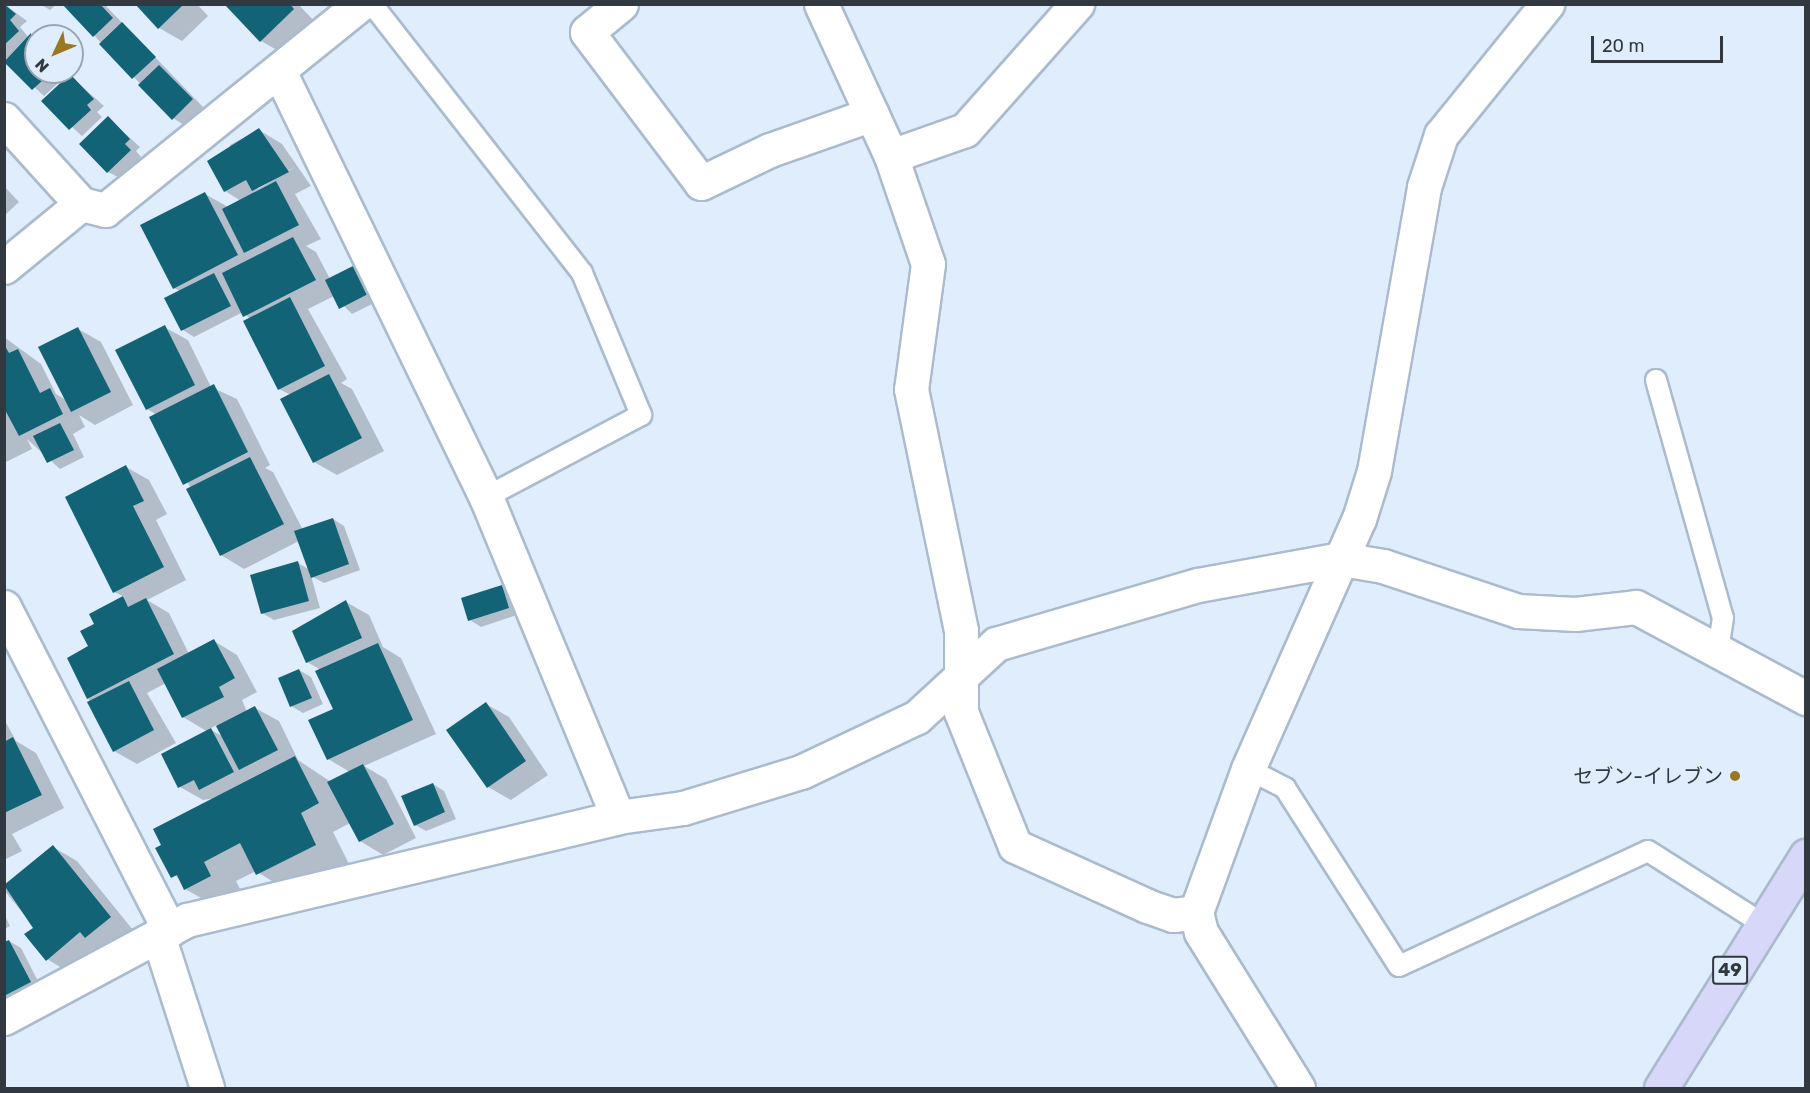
<!DOCTYPE html>
<html>
<head>
<meta charset="utf-8">
<style>
  body { margin:0 }
  #map { position:relative; width:1810px; height:1093px; overflow:hidden; background:#e0edfd; font-family:Rubik,"Noto Sans JP",sans-serif }
  div>[style] { position:absolute }
  [style*='--x'] { left:calc(var(--x)*1px); top:calc(var(--y)*1px); width:calc(var(--w)*1px); rotate:calc(var(--a)*1deg) }
  .shadow>* { inset:0; background:#0003 }
  .building>* { inset:0; background:#126375 }
  .roads { filter:drop-shadow(2px 0 #aabbcd) drop-shadow(-2px 0 #aabbcd) drop-shadow(0 2px #aabbcd) drop-shadow(0 -2px #aabbcd) }
  .lane>* { height:20px; margin:-10px; padding:0 10px; transform-origin:10px; border-radius:10px; background:#fff }
  .street>* { height:33px; margin:-16.5px; padding:0 16.5px; transform-origin:16.5px; border-radius:16.5px; background:#fff }
  .primary>* { height:33px; margin:-16.5px; padding:0 16.5px; transform-origin:16.5px; border-radius:16.5px; background:#d7d7fa }
  .dots>* { width:16px; height:16px; translate:-50% -50%; box-sizing:border-box; border:3px solid #e0edfd; border-radius:50% }
  span { translate:-50% -50%; white-space:nowrap; text-align:center; line-height:1.15; -webkit-text-stroke:6px #e0edfd; paint-order:stroke }
  .shield-label span { padding:2px 4px; background:#e0edfd; border:2px solid; border-radius:4px; -webkit-text-stroke-width:0 }
  .shield-label { font-size:18px; color:#31383f; font-weight:700 }
  .poi-label { font-size:20px; color:#31383f }
  .right { translate:-100% -50%; text-align:right }
  .frame { position:absolute; inset:0; border:6px solid #31383f; pointer-events:none }
  .north { position:absolute; left:24px; top:24px; width:60px; height:60px; box-sizing:border-box; background:#e0edfd; border:2px solid #9aa5b1; border-radius:50%; rotate:226deg; font-size:16px; font-weight:700; line-height:24px; text-align:center; color:#31383f }
  .north::after { content:''; display:block; margin:auto; width:21px; height:27px; background:#9c7723; clip-path:polygon(50% 0,100% 100%,50% 72%,0 100%) }
  .scale { position:absolute; left:1591px; top:36px; width:132px; height:27px; box-sizing:border-box; border:3px solid #31383f; border-top:0; padding-left:8px; font-size:18px; line-height:21px; white-space:nowrap; color:#31383f; -webkit-text-stroke:4px #e0edfd; paint-order:stroke }
</style>
</head>
<body>
<div id="map">
  <div class="shadow">
    <i style="clip-path:polygon(4px 4px,27px 21px,20px 27px,29px 38px,36px 38px,36px 72px,66px 76px,44px 96px,5px 60px)"></i>
    <i style="clip-path:polygon(40px 4px,57px 4px,50px 10px)"></i>
    <i style="clip-path:polygon(64px 4px,104px 4px,203px 107px,184px 125px,173px 118px)"></i>
    <i style="clip-path:polygon(137px 4px,197px 4px,208px 16px,182px 41px,159px 28px)"></i>
    <i style="clip-path:polygon(226px 4px,298px 4px,316px 23px,284px 54px,261px 41px)"></i>
    <i style="clip-path:polygon(70px 76px,104px 106px,97px 112px,102px 117px,82px 136px,43px 101px)"></i>
    <i style="clip-path:polygon(108px 118px,140px 147px,136px 151px,141px 157px,120px 178px,108px 172px)"></i>
    <i style="clip-path:polygon(evenodd,259px 130px,282px 144px,311px 186px,295px 194px,321px 239px,306px 246px,316px 252px,330px 279px,355px 267px,380px 300px,352px 314px,334px 296px,308px 309px,347px 379px,341px 383px,352px 389px,384px 451px,337px 475px,314px 462px,291px 395px,279px 389px,250px 319px,243px 312px,194px 337px,183px 330px,166px 298px,180px 291px,174px 288px,205px 194px,228px 207px,241px 201px,225px 191px,230px 145px,259px 130px,295px 167px,258px 189px,256px 187px,295px 167px)"></i>
    <i style="clip-path:polygon(4px 186px,19px 202px,4px 216px)"></i>
    <i style="clip-path:polygon(164px 327px,188px 340px,211px 387px,237px 399px,270px 465px,265px 468px,273px 472px,303px 530px,333px 519px,344px 526px,360px 570px,324px 583px,311px 576px,320px 608px,274px 620px,262px 613px,298px 563px,310px 570px,299px 541px,244px 569px,221px 555px,157px 415px,147px 409px)"></i>
    <i style="clip-path:polygon(78px 329px,101px 342px,133px 405px,95px 425px,79px 415px,85px 427px,73px 434px,84px 457px,60px 469px,27px 439px,32px 449px,4px 463px,4px 337px,41px 364px,56px 394px,66px 400px)"></i>
    <i style="clip-path:polygon(evenodd,126px 467px,149px 480px,167px 514px,156px 520px,186px 580px,147px 600px,169px 613px,189px 654px,214px 641px,237px 655px,257px 692px,242px 700px,247px 712px,255px 708px,279px 721px,298px 760px,331px 782px,350px 772px,328px 759px,334px 710px,321px 670px,307px 662px,346px 602px,369px 615px,383px 647px,401px 658px,436px 734px,364px 766px,386px 779px,416px 838px,383px 855px,360px 841px,350px 823px,333px 832px,349px 864px,291px 893px,256px 871px,236px 881px,243px 895px,219px 908px,185px 889px,158px 849px,216px 798px,203px 800px,180px 787px,208px 732px,183px 717px,166px 683px,147px 693px,176px 743px,137px 764px,114px 751px,88px 698px,96px 625px,91px 615px,125px 597px,114px 592px,126px 467px,217px 725px,224px 737px,209px 729px,217px 725px)"></i>
    <i style="clip-path:polygon(502px 587px,513px 594px,520px 614px,481px 627px,470px 620px)"></i>
    <i style="clip-path:polygon(299px 670px,311px 677px,323px 704px,303px 713px,291px 706px)"></i>
    <i style="clip-path:polygon(486px 704px,509px 717px,548px 775px,511px 800px,488px 787px)"></i>
    <i style="clip-path:polygon(4px 719px,16px 741px,36px 753px,64px 808px,12px 834px,22px 851px,4px 860px)"></i>
    <i style="clip-path:polygon(433px 784px,444px 791px,456px 819px,426px 831px,415px 825px)"></i>
    <i style="clip-path:polygon(53px 847px,77px 861px,133px 930px,70px 973px,47px 959px,35px 928px,4px 890px)"></i>
    <i style="clip-path:polygon(4px 914px,10px 926px,4px 929px)"></i>
    <i style="clip-path:polygon(9px 941px,21px 948px,42px 989px,4px 1006px,4px 944px)"></i>
  </div>
  <div class="building">
    <i style="clip-path:polygon(4px 4px,16px 14px,10px 20px,19px 31px,4px 45px)"></i>
    <i style="clip-path:polygon(62px 4px,100px 4px,113px 18px,93px 37px)"></i>
    <i style="clip-path:polygon(135px 4px,184px 4px,158px 29px)"></i>
    <i style="clip-path:polygon(224px 4px,290px 4px,294px 9px,260px 42px)"></i>
    <i style="clip-path:polygon(122px 22px,156px 57px,132px 79px,99px 44px)"></i>
    <i style="clip-path:polygon(31px 33px,36px 72px,52px 72px,32px 90px,4px 62px)"></i>
    <i style="clip-path:polygon(159px 65px,193px 99px,172px 120px,138px 85px)"></i>
    <i style="clip-path:polygon(70px 74px,94px 99px,87px 105px,91px 110px,69px 130px,41px 101px)"></i>
    <i style="clip-path:polygon(108px 116px,130px 139px,125px 144px,131px 150px,107px 173px,79px 144px)"></i>
    <i style="clip-path:polygon(259px 128px,289px 172px,252px 191px,246px 180px,224px 192px,207px 161px)"></i>
    <i style="clip-path:polygon(276px 181px,299px 225px,244px 253px,222px 209px)"></i>
    <i style="clip-path:polygon(205px 192px,238px 255px,173px 289px,140px 225px)"></i>
    <i style="clip-path:polygon(293px 237px,316px 280px,243px 317px,222px 273px)"></i>
    <i style="clip-path:polygon(355px 265px,370px 293px,339px 309px,325px 280px)"></i>
    <i style="clip-path:polygon(214px 273px,231px 306px,181px 331px,164px 298px)"></i>
    <i style="clip-path:polygon(290px 297px,325px 366px,278px 390px,243px 321px)"></i>
    <i style="clip-path:polygon(165px 325px,195px 385px,146px 410px,115px 350px)"></i>
    <i style="clip-path:polygon(78px 327px,111px 392px,71px 412px,38px 347px)"></i>
    <i style="clip-path:polygon(4px 344px,9px 353px,18px 349px,40px 393px,50px 388px,63px 414px,19px 436px,4px 408px)"></i>
    <i style="clip-path:polygon(329px 374px,362px 438px,313px 463px,280px 399px)"></i>
    <i style="clip-path:polygon(214px 384px,248px 452px,183px 485px,149px 417px)"></i>
    <i style="clip-path:polygon(60px 423px,74px 450px,47px 463px,33px 436px)"></i>
    <i style="clip-path:polygon(250px 457px,284px 524px,220px 556px,186px 489px)"></i>
    <i style="clip-path:polygon(126px 465px,144px 501px,133px 506px,164px 567px,113px 593px,65px 497px)"></i>
    <i style="clip-path:polygon(333px 518px,349px 564px,311px 578px,294px 531px)"></i>
    <i style="clip-path:polygon(298px 561px,309px 601px,261px 614px,250px 575px)"></i>
    <i style="clip-path:polygon(502px 585px,509px 608px,468px 621px,461px 598px)"></i>
    <i style="clip-path:polygon(123px 596px,128px 607px,146px 598px,174px 654px,87px 699px,67px 658px,88px 646px,80px 631px,94px 624px,89px 614px)"></i>
    <i style="clip-path:polygon(346px 600px,362px 638px,306px 663px,292px 631px)"></i>
    <i style="clip-path:polygon(214px 639px,235px 678px,219px 687px,224px 697px,182px 718px,157px 669px)"></i>
    <i style="clip-path:polygon(378px 643px,413px 720px,327px 760px,308px 720px,333px 709px,315px 671px)"></i>
    <i style="clip-path:polygon(299px 669px,312px 698px,290px 707px,278px 678px)"></i>
    <i style="clip-path:polygon(129px 681px,154px 730px,113px 752px,87px 702px)"></i>
    <i style="clip-path:polygon(486px 702px,526px 761px,487px 788px,446px 730px)"></i>
    <i style="clip-path:polygon(255px 706px,278px 750px,239px 770px,216px 726px)"></i>
    <i style="clip-path:polygon(211px 728px,234px 772px,199px 790px,194px 780px,178px 788px,161px 754px)"></i>
    <i style="clip-path:polygon(13px 737px,42px 795px,4px 813px,4px 742px)"></i>
    <i style="clip-path:polygon(295px 756px,319px 803px,301px 813px,316px 845px,256px 875px,240px 843px,204px 862px,211px 876px,184px 890px,177px 875px,171px 878px,155px 848px,161px 845px,153px 829px)"></i>
    <i style="clip-path:polygon(363px 764px,394px 824px,359px 842px,327px 782px)"></i>
    <i style="clip-path:polygon(433px 783px,445px 812px,414px 826px,401px 796px)"></i>
    <i style="clip-path:polygon(53px 845px,111px 917px,85px 938px,80px 932px,46px 961px,24px 934px,33px 928px,4px 885px)"></i>
    <i style="clip-path:polygon(9px 940px,31px 982px,4px 996px,4px 942px)"></i>
  </div>
  <div class="roads">
    <div class="lane">
      <i style="--x:372;--y:4;--w:341;--a:52"></i>
      <i style="--x:582;--y:273;--w:154;--a:67.4"></i>
      <i style="--x:641;--y:415;--w:175;--a:152.1"></i>
      <i style="--x:1656;--y:380;--w:247;--a:74.3"></i>
      <i style="--x:1723;--y:618;--w:31;--a:99"></i>
      <i style="--x:1248;--y:769;--w:42;--a:27.2"></i>
      <i style="--x:1285;--y:788;--w:211;--a:57.4"></i>
      <i style="--x:1399;--y:966;--w:274;--a:-24.8"></i>
      <i style="--x:1648;--y:851;--w:133;--a:32.4"></i>
    </div>
    <div class="street">
      <i style="--x:621;--y:4;--w:44;--a:140.5"></i>
      <i style="--x:587;--y:32;--w:189;--a:52.9"></i>
      <i style="--x:701;--y:183;--w:76;--a:-25.6"></i>
      <i style="--x:770;--y:150;--w:108;--a:-19.4"></i>
      <i style="--x:821;--y:4;--w:167;--a:65.3"></i>
      <i style="--x:891;--y:156;--w:114;--a:71.1"></i>
      <i style="--x:928;--y:264;--w:126;--a:97.7"></i>
      <i style="--x:911;--y:389;--w:246;--a:78.3"></i>
      <i style="--x:961;--y:630;--w:82;--a:90"></i>
      <i style="--x:961;--y:712;--w:144;--a:68.1"></i>
      <i style="--x:1015;--y:846;--w:145;--a:24.4"></i>
      <i style="--x:1147;--y:906;--w:28;--a:19"></i>
      <i style="--x:1173;--y:915;--w:23;--a:-7"></i>
      <i style="--x:279;--y:71;--w:474;--a:64.1"></i>
      <i style="--x:486;--y:497;--w:346;--a:67.6"></i>
      <i style="--x:4;--y:119;--w:115;--a:47.8"></i>
      <i style="--x:81;--y:204;--w:25;--a:14"></i>
      <i style="--x:105;--y:210;--w:328;--a:-38.9"></i>
      <i style="--x:891;--y:156;--w:78;--a:-19.4"></i>
      <i style="--x:965;--y:130;--w:169;--a:-48.4"></i>
      <i style="--x:4;--y:267;--w:99;--a:-39.3"></i>
      <i style="--x:4;--y:607;--w:363;--a:62.9"></i>
      <i style="--x:158;--y:935;--w:161;--a:72.2"></i>
      <i style="--x:4;--y:1018;--w:208;--a:-28.2"></i>
      <i style="--x:187;--y:920;--w:443;--a:-13.4"></i>
      <i style="--x:618;--y:817;--w:66;--a:-7.9"></i>
      <i style="--x:683;--y:808;--w:123;--a:-17"></i>
      <i style="--x:801;--y:772;--w:128;--a:-25.4"></i>
      <i style="--x:917;--y:717;--w:108;--a:-42.7"></i>
      <i style="--x:996;--y:644;--w:210;--a:-16.3"></i>
      <i style="--x:1198;--y:585;--w:145;--a:-10.3"></i>
      <i style="--x:1341;--y:559;--w:43;--a:9.5"></i>
      <i style="--x:1383;--y:566;--w:142;--a:18.4"></i>
      <i style="--x:1518;--y:611;--w:57;--a:3"></i>
      <i style="--x:1575;--y:614;--w:61;--a:-6.5"></i>
      <i style="--x:1636;--y:607;--w:193;--a:28.2"></i>
      <i style="--x:1298;--y:1088;--w:184;--a:-121.9"></i>
      <i style="--x:1201;--y:932;--w:21;--a:-104"></i>
      <i style="--x:1196;--y:912;--w:152;--a:-70"></i>
      <i style="--x:1248;--y:769;--w:274;--a:-66.1"></i>
      <i style="--x:1359;--y:519;--w:50;--a:-72.6"></i>
      <i style="--x:1374;--y:471;--w:288;--a:-80"></i>
      <i style="--x:1424;--y:187;--w:55;--a:-71.9"></i>
      <i style="--x:1441;--y:135;--w:169;--a:-51"></i>
    </div>
    <div class="primary">
      <i style="--x:1661;--y:1088;--w:274;--a:-58"></i>
    </div>
  </div>
  <div class="dots">
    <i style="left:1735px;top:776px;background:#9c7723"></i>
  </div>
  <div class="shield-label">
    <span style="left:1730px;top:970px">49</span>
  </div>
  <div class="poi-label">
    <span class="right" style="left:1723px;top:776px">セブン-イレブン</span>
  </div>
  <div class="frame"></div>
  <div class="north">N</div>
  <div class="scale">20 m</div>
</div>
</body>
</html>
